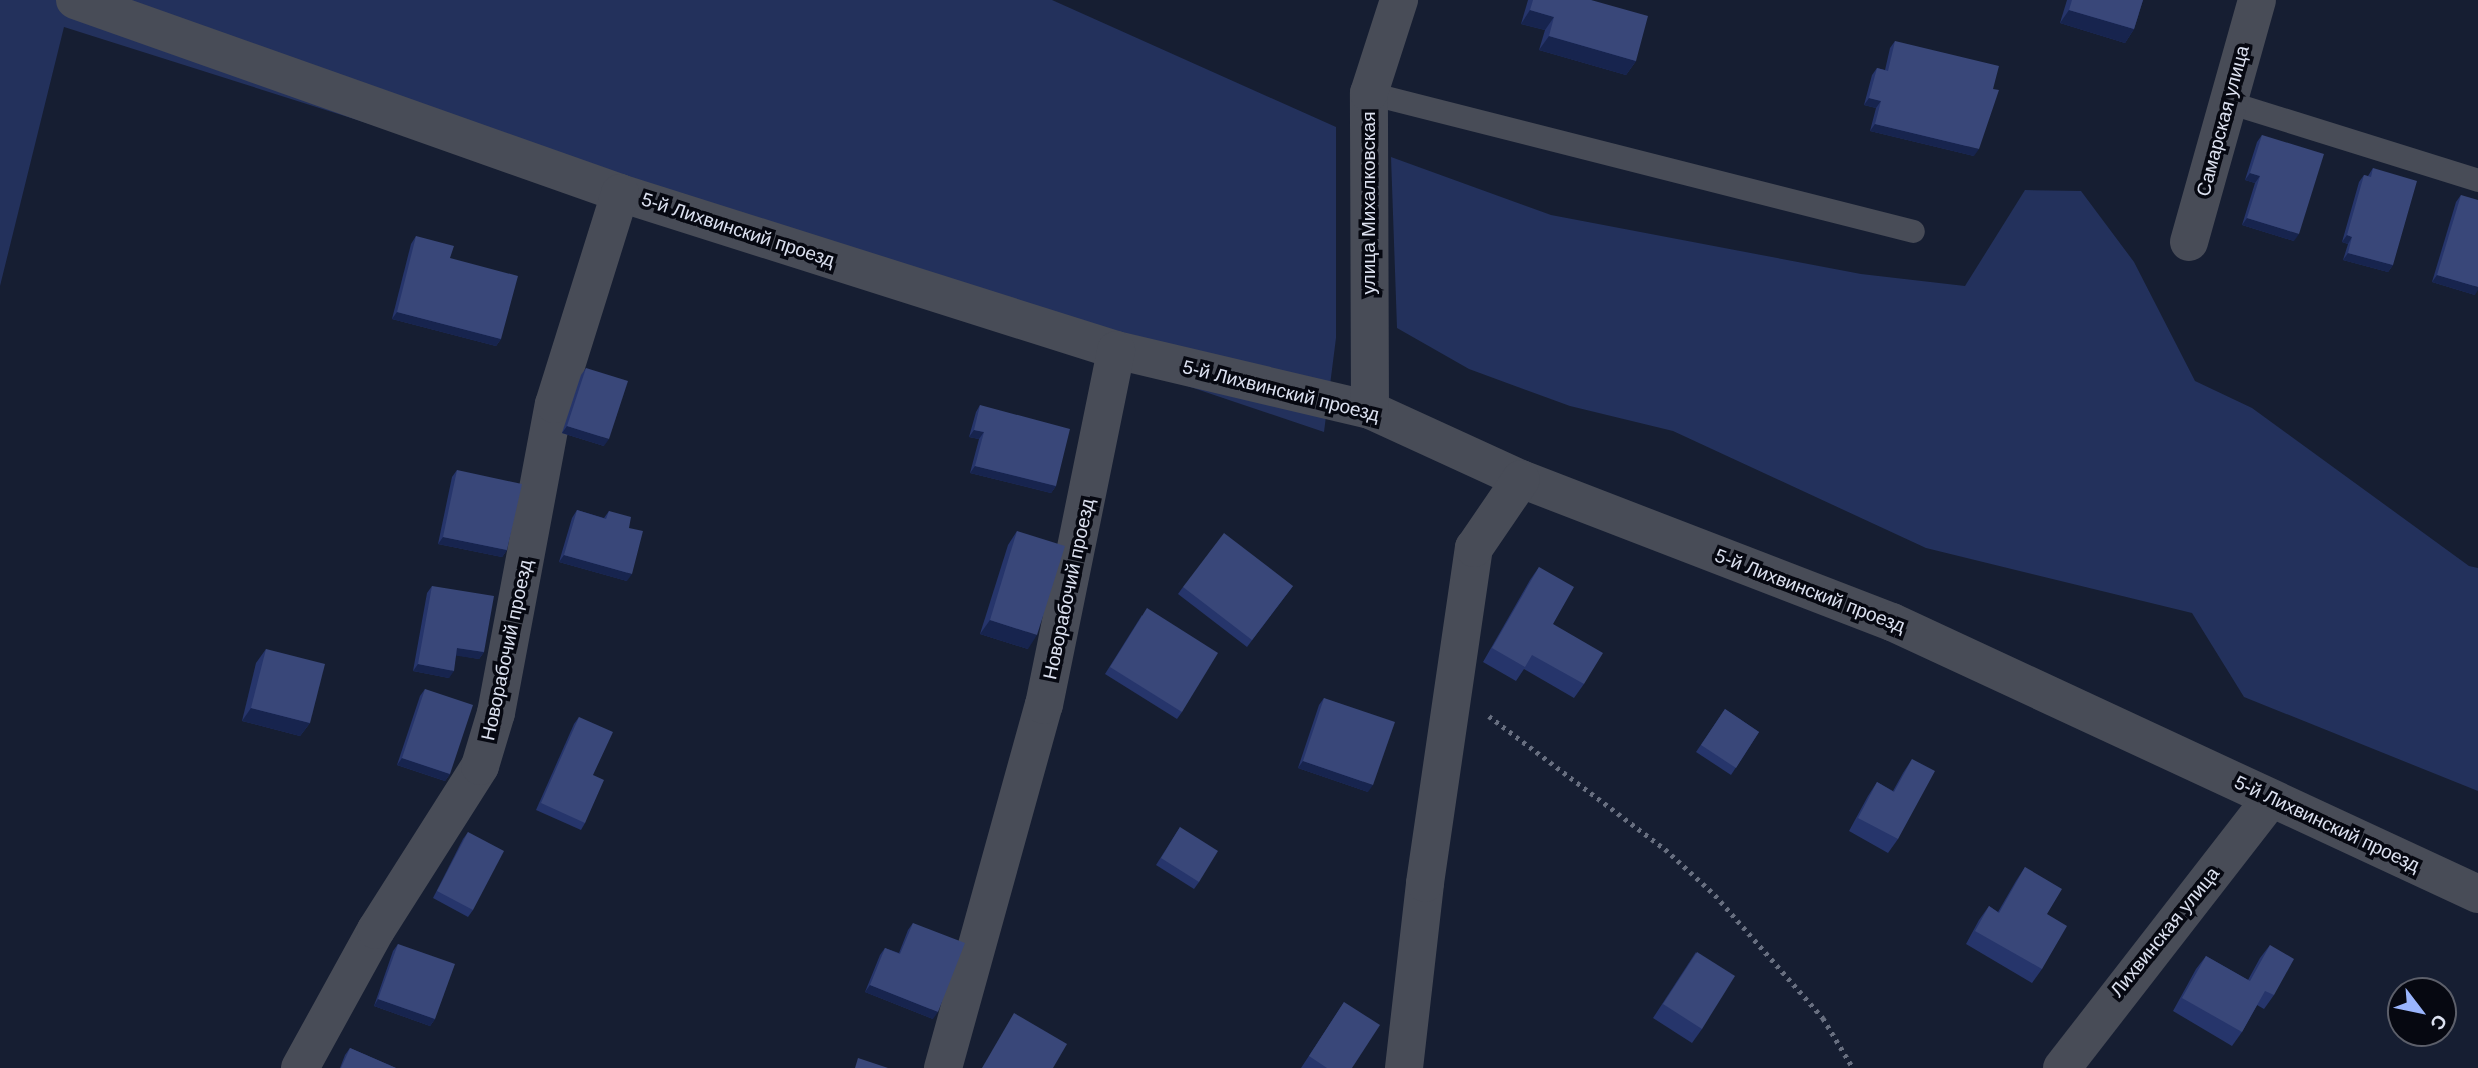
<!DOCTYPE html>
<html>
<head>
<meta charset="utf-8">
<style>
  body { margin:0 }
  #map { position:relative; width:2478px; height:1068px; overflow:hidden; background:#161e32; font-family:Helvetica,sans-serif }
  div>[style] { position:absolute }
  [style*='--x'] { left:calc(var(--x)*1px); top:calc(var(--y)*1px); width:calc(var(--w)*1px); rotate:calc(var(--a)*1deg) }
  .green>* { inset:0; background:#23315c }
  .path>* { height:4.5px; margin-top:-2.25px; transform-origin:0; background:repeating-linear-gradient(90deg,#686f80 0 3.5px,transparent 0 8.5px) }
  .lane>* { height:23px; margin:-11.5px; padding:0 11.5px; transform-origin:11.5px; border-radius:11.5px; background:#484c57 }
  .street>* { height:38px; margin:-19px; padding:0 19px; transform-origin:19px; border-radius:19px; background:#484c57 }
  .wall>* { inset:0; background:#26356b }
  .shaded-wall>* { inset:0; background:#17244e }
  .building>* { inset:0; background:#394779 }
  span { translate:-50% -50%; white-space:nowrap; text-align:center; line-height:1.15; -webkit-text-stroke:7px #060811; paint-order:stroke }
  .street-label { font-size:19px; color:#dce1f0 }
  .north { position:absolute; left:2387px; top:977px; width:70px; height:70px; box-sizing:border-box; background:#060811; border:2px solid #5c5f6a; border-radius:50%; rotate:122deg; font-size:19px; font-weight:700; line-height:28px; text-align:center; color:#dce1f0 }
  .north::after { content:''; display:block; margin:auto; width:24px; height:32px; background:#9ab5fd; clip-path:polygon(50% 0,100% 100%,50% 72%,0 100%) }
</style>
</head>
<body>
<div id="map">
  <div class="green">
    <i style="clip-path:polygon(0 0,1052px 0,1336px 127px,1336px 338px,1324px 432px,1045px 338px,64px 27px,0 286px)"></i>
    <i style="clip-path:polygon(1391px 157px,1551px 215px,1861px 274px,1965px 286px,2025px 190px,2081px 191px,2134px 262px,2195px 381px,2252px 408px,2469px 566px,2478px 568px,2478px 791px,2244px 697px,2192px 613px,1926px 548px,1673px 431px,1570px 406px,1469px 369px,1397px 328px)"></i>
  </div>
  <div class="path">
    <i style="--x:1489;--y:716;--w:221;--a:37.1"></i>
    <i style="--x:1665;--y:849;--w:68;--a:42.6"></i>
    <i style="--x:1715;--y:895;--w:164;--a:48.7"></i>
    <i style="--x:1823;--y:1018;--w:58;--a:59"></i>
  </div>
  <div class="lane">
    <i style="--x:1369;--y:93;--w:561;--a:14.23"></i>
    <i style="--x:2228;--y:102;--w:262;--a:17.3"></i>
  </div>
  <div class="street">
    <i style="--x:75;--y:0;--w:578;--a:19.5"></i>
    <i style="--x:620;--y:193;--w:520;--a:17.56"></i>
    <i style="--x:1116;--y:350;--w:261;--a:13.3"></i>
    <i style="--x:1370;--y:410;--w:166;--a:24.6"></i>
    <i style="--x:1521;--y:479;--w:398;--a:21.1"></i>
    <i style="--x:1892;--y:622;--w:646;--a:24.9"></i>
    <i style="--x:2189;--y:242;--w:251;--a:-74.3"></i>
    <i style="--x:1370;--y:410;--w:317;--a:-90.2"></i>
    <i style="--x:1369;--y:93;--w:98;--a:-72.1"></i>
    <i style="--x:300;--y:1068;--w:158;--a:-61.2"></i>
    <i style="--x:376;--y:930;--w:194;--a:-57.6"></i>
    <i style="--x:480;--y:766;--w:55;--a:-73.2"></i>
    <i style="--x:496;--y:713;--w:314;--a:-79.4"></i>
    <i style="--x:554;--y:404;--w:221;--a:-72.6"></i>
    <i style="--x:943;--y:1068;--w:377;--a:-74.5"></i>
    <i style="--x:1044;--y:705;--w:362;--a:-78.5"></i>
    <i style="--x:1404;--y:1068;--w:186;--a:-83.5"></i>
    <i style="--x:1425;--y:883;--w:339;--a:-81.7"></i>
    <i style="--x:1474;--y:548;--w:83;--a:-55.7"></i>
    <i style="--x:2062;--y:1068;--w:341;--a:-52.2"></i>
  </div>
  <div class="wall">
    <i style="clip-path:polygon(1528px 0,1591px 0,1636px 61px,1626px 75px,1539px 50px,1545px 30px,1521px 24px)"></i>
    <i style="clip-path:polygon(2067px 0,2143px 0,2134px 29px,2125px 43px,2060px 23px)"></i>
    <i style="clip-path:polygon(1895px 41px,1974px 156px,1870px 131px,1876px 108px,1864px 105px,1872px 75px,1877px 68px,1885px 70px,1890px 48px)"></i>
    <i style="clip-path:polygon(2262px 135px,2294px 241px,2242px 225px,2255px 183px,2245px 180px,2257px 142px)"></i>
    <i style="clip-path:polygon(2373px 168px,2393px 265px,2388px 272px,2343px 260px,2348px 244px,2342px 242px,2359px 182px,2364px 175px,2368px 176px)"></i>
    <i style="clip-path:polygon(2461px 195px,2475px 295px,2432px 282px,2456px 202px)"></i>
    <i style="clip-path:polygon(416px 236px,501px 339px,496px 346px,392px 319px,411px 244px)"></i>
    <i style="clip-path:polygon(586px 368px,604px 446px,562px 433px,581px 375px)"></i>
    <i style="clip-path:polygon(980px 405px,1056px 486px,1051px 493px,970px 473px,979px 439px,969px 437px,976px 412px)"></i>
    <i style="clip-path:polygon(457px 470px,507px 550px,502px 557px,438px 544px,452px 477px)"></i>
    <i style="clip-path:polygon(577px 510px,604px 518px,609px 511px,629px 528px,627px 581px,559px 562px,572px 518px)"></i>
    <i style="clip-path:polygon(1017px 531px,1028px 649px,980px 634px,1008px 545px)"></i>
    <i style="clip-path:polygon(1539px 567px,1553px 624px,1584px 684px,1574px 698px,1524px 669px,1516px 681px,1483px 662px,1530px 580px)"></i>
    <i style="clip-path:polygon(432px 586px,484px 652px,479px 659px,456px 655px,449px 678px,413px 671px,427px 593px)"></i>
    <i style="clip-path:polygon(1293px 586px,1247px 647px,1178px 594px,1183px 587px)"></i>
    <i style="clip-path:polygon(1142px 615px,1182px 712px,1177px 719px,1105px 674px)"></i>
    <i style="clip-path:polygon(266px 649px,310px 723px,300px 736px,242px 721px,256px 663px)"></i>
    <i style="clip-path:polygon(425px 689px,450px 774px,445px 781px,397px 765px,420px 696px)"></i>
    <i style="clip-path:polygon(1324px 698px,1368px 792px,1298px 768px,1319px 705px)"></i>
    <i style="clip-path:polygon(1725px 709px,1759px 732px,1731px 775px,1696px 752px)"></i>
    <i style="clip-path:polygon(579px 717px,593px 775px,585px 823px,581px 830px,536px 810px,574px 724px)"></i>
    <i style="clip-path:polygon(1912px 759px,1898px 839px,1888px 853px,1849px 831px,1868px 796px,1877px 782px,1893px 791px,1903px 773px)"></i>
    <i style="clip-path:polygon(1180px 827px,1199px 882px,1194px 889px,1156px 865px)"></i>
    <i style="clip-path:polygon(468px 832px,473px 910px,468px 917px,433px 898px,463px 839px)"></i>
    <i style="clip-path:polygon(2025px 867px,2047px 914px,2042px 969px,2032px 983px,1966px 944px,1979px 920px,1989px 906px,1998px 912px,2016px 881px)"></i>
    <i style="clip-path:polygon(913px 923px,933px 1019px,865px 992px,880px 955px,885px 948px,899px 953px,908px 930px)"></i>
    <i style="clip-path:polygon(398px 944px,435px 1019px,430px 1026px,374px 1006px,393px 951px)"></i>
    <i style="clip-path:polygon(2270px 945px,2274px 995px,2264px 1009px,2257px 1005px,2242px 1032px,2232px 1046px,2173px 1011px,2196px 969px,2206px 956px,2248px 980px,2260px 958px)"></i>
    <i style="clip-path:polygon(1696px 952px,1702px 1029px,1692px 1043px,1653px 1018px)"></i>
    <i style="clip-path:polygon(1344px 1002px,1352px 1068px,1301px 1068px,1335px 1016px)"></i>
    <i style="clip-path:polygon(350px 1048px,396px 1068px,340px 1068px,345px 1055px)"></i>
  </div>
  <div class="shaded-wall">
    <i style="clip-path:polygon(1530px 10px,1554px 17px,1545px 30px,1521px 24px)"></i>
    <i style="clip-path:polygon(2069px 10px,2134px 29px,2125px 43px,2060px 23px)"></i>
    <i style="clip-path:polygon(1549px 36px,1636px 61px,1626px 75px,1539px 50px)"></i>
    <i style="clip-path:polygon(1869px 98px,1881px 101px,1876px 108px,1864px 105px)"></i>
    <i style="clip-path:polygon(1875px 124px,1979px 149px,1974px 156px,1870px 131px)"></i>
    <i style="clip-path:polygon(2250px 173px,2260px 176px,2255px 183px,2245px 180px)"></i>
    <i style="clip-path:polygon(2247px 218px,2299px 234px,2294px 241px,2242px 225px)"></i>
    <i style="clip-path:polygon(2347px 235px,2352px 237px,2348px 244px,2342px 242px)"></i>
    <i style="clip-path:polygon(2348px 253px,2393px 265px,2388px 272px,2343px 260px)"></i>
    <i style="clip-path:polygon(2437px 275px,2478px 287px,2478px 290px,2475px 295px,2432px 282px)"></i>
    <i style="clip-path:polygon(397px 312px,501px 339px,496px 346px,392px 319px)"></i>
    <i style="clip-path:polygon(567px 426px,609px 439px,604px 446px,562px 433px)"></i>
    <i style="clip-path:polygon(974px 430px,984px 432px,979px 439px,969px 437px)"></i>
    <i style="clip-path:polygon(975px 466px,1056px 486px,1051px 493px,970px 473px)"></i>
    <i style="clip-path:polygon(443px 537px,507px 550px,502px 557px,438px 544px)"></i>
    <i style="clip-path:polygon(564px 555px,632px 574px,627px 581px,559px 562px)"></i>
    <i style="clip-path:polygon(990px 620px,1037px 635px,1028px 649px,980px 634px)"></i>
    <i style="clip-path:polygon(457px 648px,484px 652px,479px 659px,452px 655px)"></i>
    <i style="clip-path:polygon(418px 664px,454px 671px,449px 678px,413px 671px)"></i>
    <i style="clip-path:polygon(251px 708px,310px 723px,300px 736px,242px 721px)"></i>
    <i style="clip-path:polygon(402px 758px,450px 774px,445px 781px,397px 765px)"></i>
    <i style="clip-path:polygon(1303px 761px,1373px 785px,1368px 792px,1298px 768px)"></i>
    <i style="clip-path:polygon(870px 985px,938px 1012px,933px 1019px,865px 992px)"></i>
    <i style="clip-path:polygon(378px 999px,435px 1019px,430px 1026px,374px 1006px)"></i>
  </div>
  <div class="building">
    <i style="clip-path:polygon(1533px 0,1591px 0,1648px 16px,1636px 61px,1549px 36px,1554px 17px,1530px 10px)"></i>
    <i style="clip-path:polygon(2072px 0,2143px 0,2134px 29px,2069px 10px)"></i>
    <i style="clip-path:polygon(1895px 41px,1999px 66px,1993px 89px,1999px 90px,1979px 149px,1875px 124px,1881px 101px,1869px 98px,1877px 68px,1888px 71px)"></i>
    <i style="clip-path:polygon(2262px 135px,2324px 154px,2299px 234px,2247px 218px,2260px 176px,2250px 173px)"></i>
    <i style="clip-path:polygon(2373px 168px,2417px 181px,2393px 265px,2348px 253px,2352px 237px,2347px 235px,2364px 175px,2371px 177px)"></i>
    <i style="clip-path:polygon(2461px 195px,2478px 200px,2478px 287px,2437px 275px)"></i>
    <i style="clip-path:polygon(416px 236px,454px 246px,450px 258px,518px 276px,501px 339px,397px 312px)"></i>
    <i style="clip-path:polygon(586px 368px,628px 381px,609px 439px,567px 426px)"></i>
    <i style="clip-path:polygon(980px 405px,1070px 429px,1056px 486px,975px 466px,984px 432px,974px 430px)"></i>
    <i style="clip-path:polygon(457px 470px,522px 484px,507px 550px,443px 537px)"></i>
    <i style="clip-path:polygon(577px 510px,606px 519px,609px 511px,631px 517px,629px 528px,643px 531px,632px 574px,564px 555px)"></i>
    <i style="clip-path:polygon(1017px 531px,1065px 546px,1037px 635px,990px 620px)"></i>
    <i style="clip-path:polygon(1224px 533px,1293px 586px,1252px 640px,1183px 587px)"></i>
    <i style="clip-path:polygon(1539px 567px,1574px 587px,1553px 624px,1603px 653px,1584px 684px,1532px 655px,1525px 667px,1492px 648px)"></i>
    <i style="clip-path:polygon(432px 586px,494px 596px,484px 652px,457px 648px,454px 671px,418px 664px)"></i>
    <i style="clip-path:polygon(1147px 608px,1218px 653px,1182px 712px,1110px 667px)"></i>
    <i style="clip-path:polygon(266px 649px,325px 664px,310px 723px,251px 708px)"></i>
    <i style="clip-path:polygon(425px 689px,473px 705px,450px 774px,402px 758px)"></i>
    <i style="clip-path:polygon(1324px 698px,1395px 722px,1373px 785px,1303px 761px)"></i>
    <i style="clip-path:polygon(1725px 709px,1759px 732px,1736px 768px,1701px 745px)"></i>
    <i style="clip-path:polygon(579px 717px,613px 732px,593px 775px,604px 780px,585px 823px,541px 803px)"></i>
    <i style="clip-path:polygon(1912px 759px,1935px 771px,1898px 839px,1858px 818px,1877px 782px,1894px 792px)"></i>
    <i style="clip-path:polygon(1180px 827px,1218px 851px,1199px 882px,1161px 858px)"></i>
    <i style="clip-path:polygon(468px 832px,504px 851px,473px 910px,437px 891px)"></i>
    <i style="clip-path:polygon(2025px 867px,2062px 889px,2047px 914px,2067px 926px,2042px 969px,1975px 931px,1989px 906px,1999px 913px)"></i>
    <i style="clip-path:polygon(913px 923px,965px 943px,938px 1012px,870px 985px,885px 948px,900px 954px)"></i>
    <i style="clip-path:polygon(398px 944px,455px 964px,435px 1019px,378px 999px)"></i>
    <i style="clip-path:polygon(2270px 945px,2294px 959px,2274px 995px,2265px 991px,2242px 1032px,2182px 998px,2206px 956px,2250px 981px)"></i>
    <i style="clip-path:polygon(1697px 952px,1735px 976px,1702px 1029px,1663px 1004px)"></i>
    <i style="clip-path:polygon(1344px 1002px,1380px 1025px,1352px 1068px,1327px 1068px,1309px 1056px)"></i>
    <i style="clip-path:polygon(1014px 1013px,1067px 1044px,1053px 1068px,982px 1068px)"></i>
    <i style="clip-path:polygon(350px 1048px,396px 1068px,341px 1068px)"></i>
    <i style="clip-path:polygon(858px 1058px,888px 1068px,855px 1068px)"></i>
  </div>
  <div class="street-label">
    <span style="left:2223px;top:121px;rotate:-75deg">Самарская улица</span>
    <span style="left:1369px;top:203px;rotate:-90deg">улица Михалковская</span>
    <span style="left:738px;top:230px;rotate:18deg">5-й Лихвинский проезд</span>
    <span style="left:1281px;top:391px;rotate:14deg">5-й Лихвинский проезд</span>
    <span style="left:1069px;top:589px;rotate:-78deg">Новорабочий проезд</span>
    <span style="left:1810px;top:591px;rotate:21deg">5-й Лихвинский проезд</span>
    <span style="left:507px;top:650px;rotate:-78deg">Новорабочий проезд</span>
    <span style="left:2327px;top:824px;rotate:25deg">5-й Лихвинский проезд</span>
    <span style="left:2165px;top:932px;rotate:-51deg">Лихвинская улица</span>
  </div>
  <div class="north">С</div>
</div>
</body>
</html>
